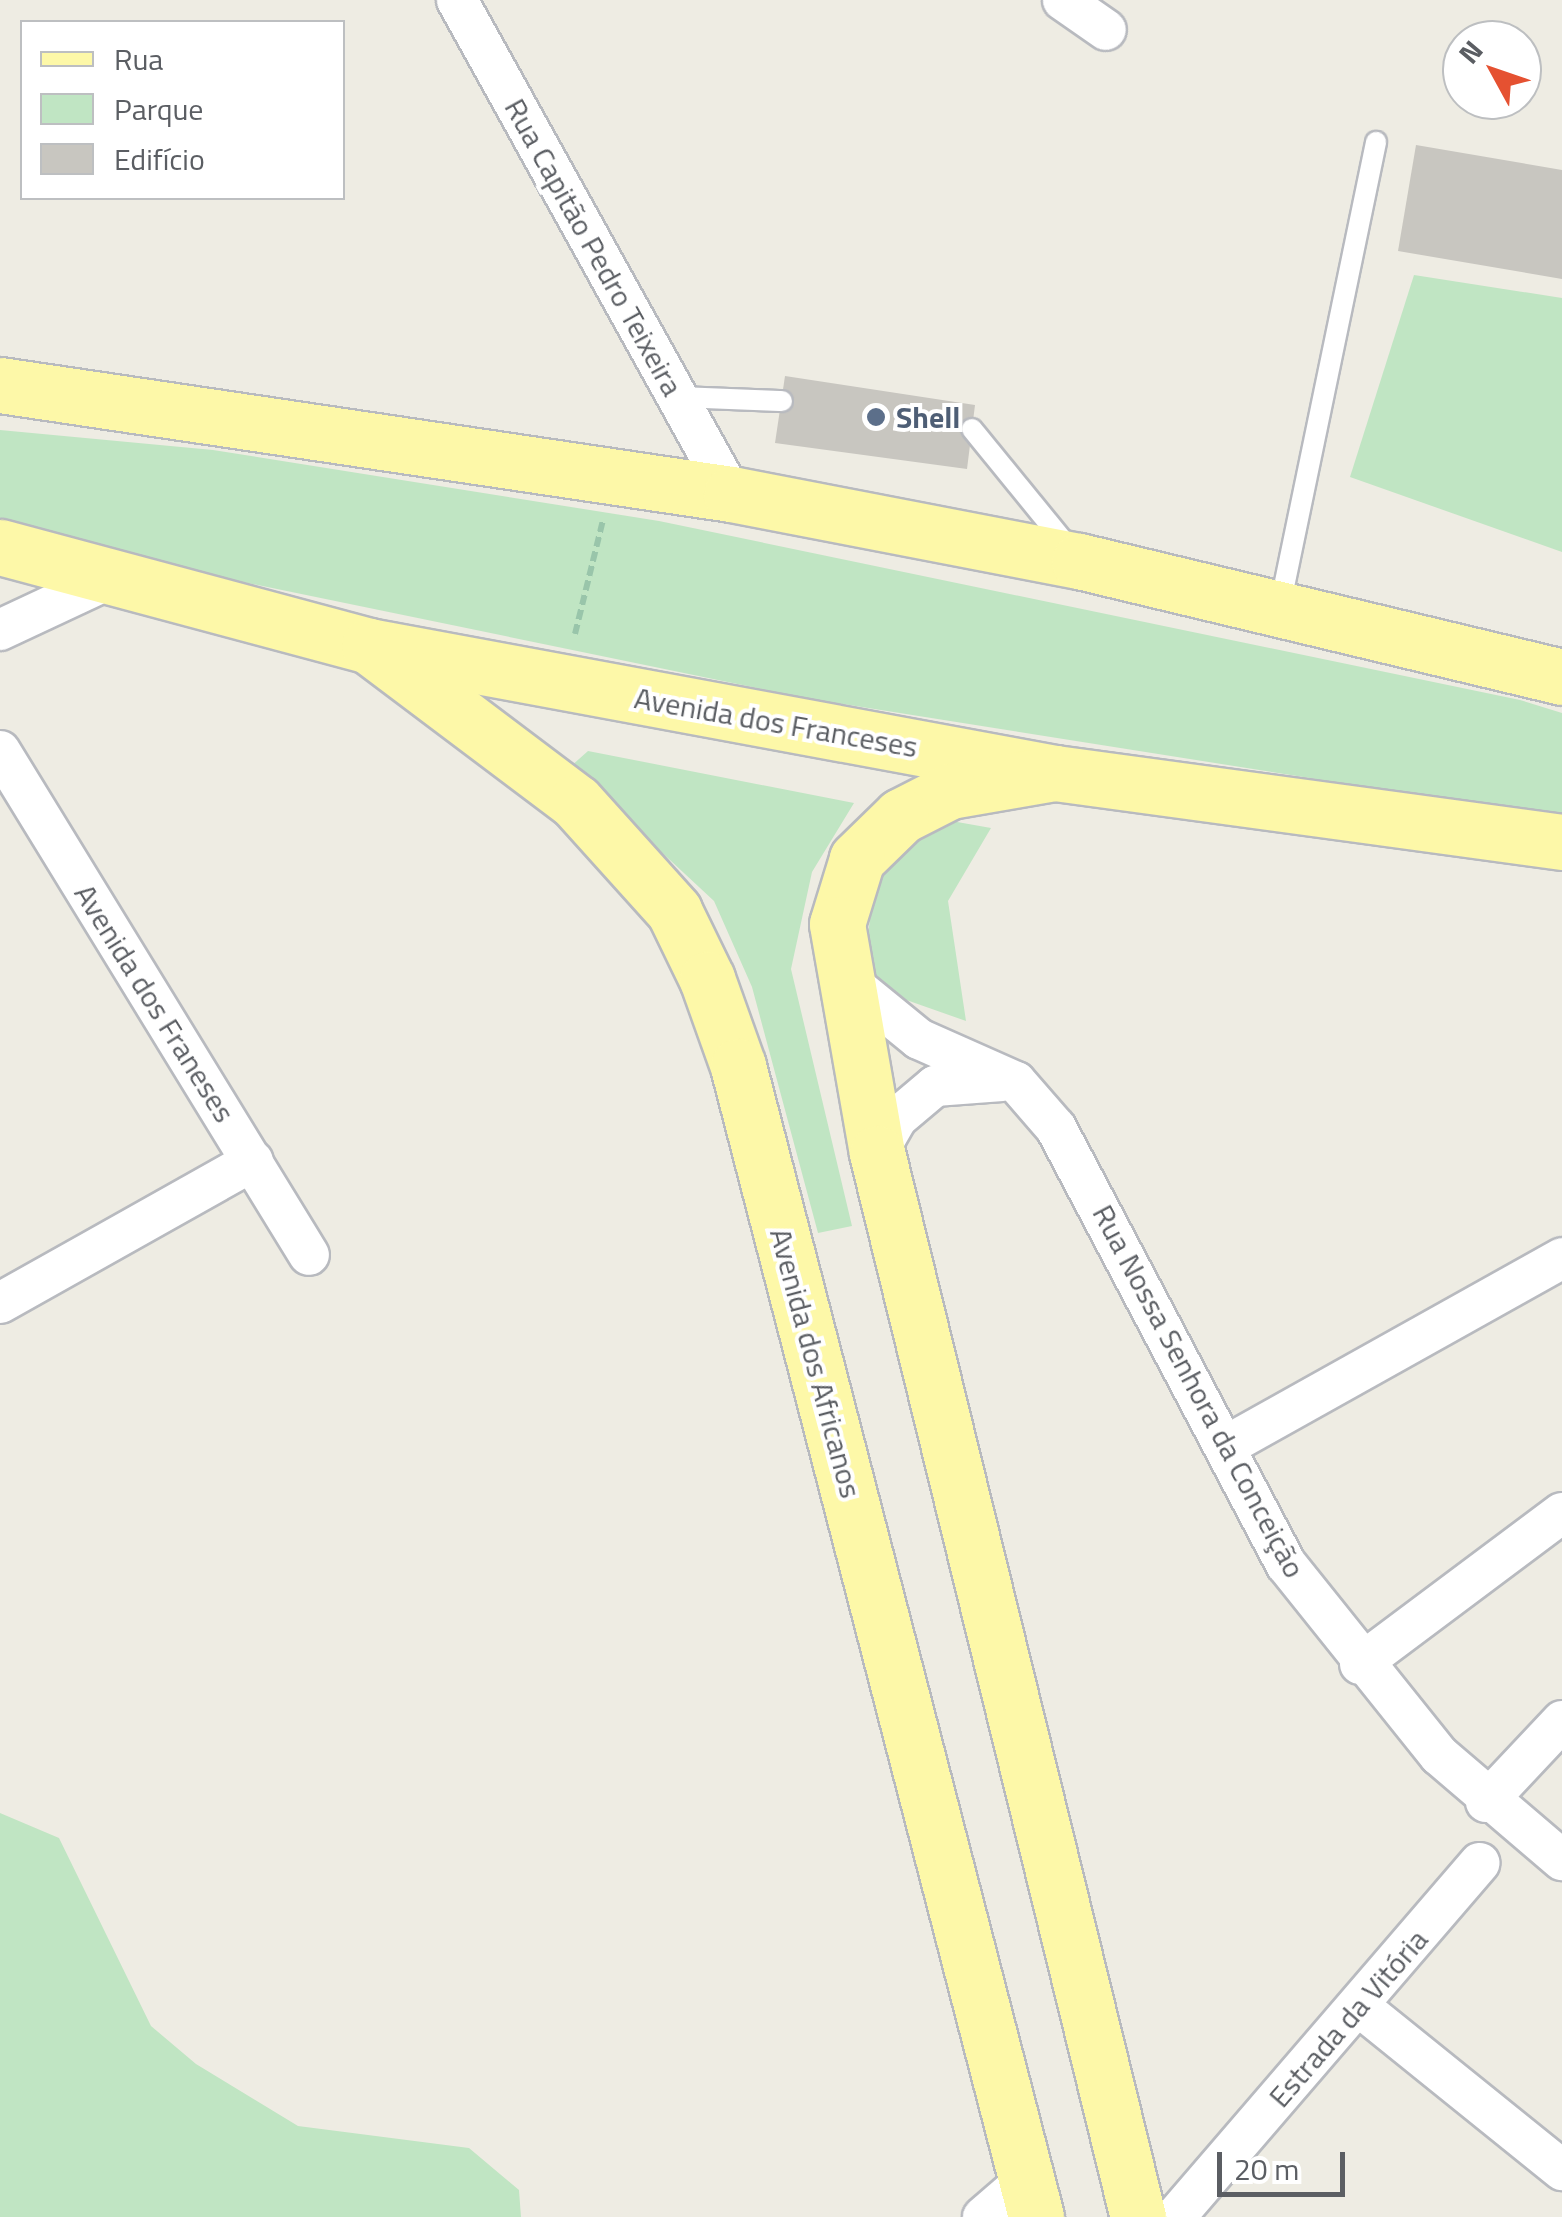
<!DOCTYPE html>
<html>
<head>
<meta charset="utf-8">
<style>
  body { margin:0 }
  #map { position:relative; width:1562px; height:2217px; overflow:hidden; background:#eeece3; font-family:"Titillium Web",sans-serif }
  div>[style] { position:absolute }
  [style*='--x'] { left:calc(var(--x)*1px); top:calc(var(--y)*1px); width:calc(var(--w)*1px); rotate:calc(var(--a)*1deg) }
  .green>* { inset:0; background:#c0e5c3 }
  .building>* { inset:0; background:#c8c6c0 }
  .path>* { height:6px; margin-top:-3px; transform-origin:0; background:repeating-linear-gradient(90deg,#99c5aa 0 10px,transparent 0 15px) }
  .roads { filter:drop-shadow(2px 0 #b8babf) drop-shadow(-2px 0 #b8babf) drop-shadow(0 2px #b8babf) drop-shadow(0 -2px #b8babf) }
  .service>* { height:20px; margin:-10px; padding:0 10px; transform-origin:10px; border-radius:10px; background:#fff }
  .minor>* { height:40px; margin:-20px; padding:0 20px; transform-origin:20px; border-radius:20px; background:#fff }
  .primary>* { height:55px; margin:-27.5px; padding:0 27.5px; transform-origin:27.5px; border-radius:27.5px; background:#fdf8a8 }
  .dots>* { width:28px; height:28px; translate:-50% -50%; box-sizing:border-box; border:5px solid #fff; border-radius:50% }
  span { translate:-50% -50%; white-space:nowrap; text-align:center; line-height:1.15; -webkit-text-stroke:8px #fff; paint-order:stroke }
  .street-label { font-size:30px; color:#5b5e63 }
  .service-label { font-size:30px; color:#4e5e75; font-weight:700 }
  .left { translate:0 -50%; text-align:left }
  .legend { position:absolute; left:20px; top:20px; width:325px; height:180px; box-sizing:border-box; background:#fff; border:2px solid #bdbfc1; margin:0; padding:12px 18px; list-style:none; font-size:30px; color:#5b5e63 }
  .legend li { display:flex; align-items:center; gap:20px; height:50px }
  .legend b { width:50px; border:2px solid #bdbfc1 }
  .north { position:absolute; left:1442px; top:20px; width:100px; height:100px; box-sizing:border-box; background:#fff; border:2px solid #bdbfc1; border-radius:50%; rotate:310deg; font-size:28px; font-weight:700; line-height:40px; text-align:center; color:#5b5e63 }
  .north::after { content:''; display:block; margin:auto; width:35px; height:45px; background:#e55131; clip-path:polygon(50% 0,100% 100%,50% 72%,0 100%) }
  .scale { position:absolute; left:1217px; top:2152px; width:128px; height:45px; box-sizing:border-box; border:5px solid #5b5e63; border-top:0; padding-left:12px; font-size:30px; line-height:35px; white-space:nowrap; color:#5b5e63; -webkit-text-stroke:8px #fff; paint-order:stroke }
</style>
</head>
<body>
<div id="map">
  <div class="green">
    <i style="clip-path:polygon(1414px 275px,1562px 298px,1562px 552px,1350px 477px)"></i>
    <i style="clip-path:polygon(0 430px,213px 450px,659px 521px,1520px 700px,1562px 713px,1562px 818px,805px 698px,59px 544px,0 525px)"></i>
    <i style="clip-path:polygon(588px 751px,854px 803px,812px 872px,791px 969px,852px 1226px,818px 1233px,752px 987px,714px 901px,570px 767px)"></i>
    <i style="clip-path:polygon(946px 820px,991px 828px,948px 901px,966px 1021px,895px 996px,873px 977px,866px 948px,875px 884px,908px 841px)"></i>
    <i style="clip-path:polygon(0 1813px,59px 1838px,151px 2026px,196px 2064px,298px 2126px,469px 2148px,519px 2190px,521px 2217px,0 2217px)"></i>
  </div>
  <div class="building">
    <i style="clip-path:polygon(1416px 145px,1562px 170px,1562px 279px,1398px 251px)"></i>
    <i style="clip-path:polygon(785px 376px,975px 405px,967px 469px,775px 443px)"></i>
  </div>
  <div class="path">
    <i style="--x:575;--y:634;--w:117;--a:-76.2"></i>
  </div>
  <div class="roads">
    <div class="service">
      <i style="--x:677;--y:397;--w:105;--a:2.2"></i>
      <i style="--x:972;--y:429;--w:154;--a:50.8"></i>
      <i style="--x:1280;--y:606;--w:474;--a:-78.3"></i>
    </div>
    <div class="minor">
      <i style="--x:457;--y:0;--w:565;--a:60.98"></i>
      <i style="--x:1063;--y:0;--w:52;--a:34.9"></i>
      <i style="--x:0;--y:630;--w:123;--a:-25.1"></i>
      <i style="--x:0;--y:751;--w:591;--a:58.49"></i>
      <i style="--x:843;--y:977;--w:98;--a:39.2"></i>
      <i style="--x:919;--y:1039;--w:106;--a:23.9"></i>
      <i style="--x:1016;--y:1082;--w:61;--a:49"></i>
      <i style="--x:1056;--y:1128;--w:493;--a:62.2"></i>
      <i style="--x:1286;--y:1564;--w:245;--a:51.3"></i>
      <i style="--x:1439;--y:1755;--w:162;--a:40.5"></i>
      <i style="--x:877;--y:1153;--w:40;--a:-60.3"></i>
      <i style="--x:897;--y:1118;--w:50;--a:-40.1"></i>
      <i style="--x:935;--y:1086;--w:67;--a:-4.3"></i>
      <i style="--x:0;--y:1303;--w:290;--a:-29.3"></i>
      <i style="--x:1226;--y:1446;--w:385;--a:-29.2"></i>
      <i style="--x:1360;--y:1664;--w:252;--a:-36.8"></i>
      <i style="--x:1486;--y:1802;--w:111;--a:-46.8"></i>
      <i style="--x:1360;--y:2007;--w:260;--a:38.9"></i>
      <i style="--x:983;--y:2217;--w:58;--a:-40.8"></i>
      <i style="--x:1175;--y:2217;--w:467;--a:-49.3"></i>
    </div>
    <div class="primary">
      <i style="--x:0;--y:385;--w:739;--a:8.48"></i>
      <i style="--x:731;--y:494;--w:354;--a:10.9"></i>
      <i style="--x:1079;--y:561;--w:497;--a:13.5"></i>
      <i style="--x:0;--y:547;--w:382;--a:15"></i>
      <i style="--x:369;--y:646;--w:698;--a:10.49"></i>
      <i style="--x:1055;--y:773;--w:512;--a:7.75"></i>
      <i style="--x:369;--y:646;--w:259;--a:37"></i>
      <i style="--x:576;--y:802;--w:147;--a:48"></i>
      <i style="--x:674;--y:911;--w:76;--a:64.1"></i>
      <i style="--x:707;--y:979;--w:92;--a:70.4"></i>
      <i style="--x:738;--y:1066;--w:1189;--a:75.48"></i>
      <i style="--x:1055;--y:773;--w:107;--a:170.3"></i>
      <i style="--x:950;--y:791;--w:55;--a:153"></i>
      <i style="--x:901;--y:816;--w:62;--a:135.7"></i>
      <i style="--x:857;--y:859;--w:68;--a:107.1"></i>
      <i style="--x:837;--y:924;--w:232;--a:80.1"></i>
      <i style="--x:877;--y:1153;--w:1096;--a:76.22"></i>
    </div>
  </div>
  <div class="dots">
    <i style="left:876px;top:417px;background:#5c6f8a"></i>
  </div>
  <div class="street-label">
    <span style="left:594px;top:247px;rotate:61deg">Rua Capitão Pedro Teixeira</span>
    <span style="left:776px;top:722px;rotate:10deg">Avenida dos Franceses</span>
    <span style="left:155px;top:1003px;rotate:58deg">Avenida dos Franeses</span>
    <span style="left:816px;top:1363px;rotate:75deg">Avenida dos Africanos</span>
    <span style="left:1199px;top:1391px;rotate:62deg">Rua Nossa Senhora da Conceição</span>
    <span style="left:1348px;top:2018px;rotate:-49deg">Estrada da Vitória</span>
  </div>
  <div class="service-label">
    <span class="left" style="left:896px;top:417px">Shell</span>
  </div>
  <ul class="legend">
  <li><b style="height:12px;background:#fdf8a8"></b>Rua</li>
  <li><b style="height:28px;background:#c0e5c3"></b>Parque</li>
  <li><b style="height:28px;background:#c8c6c0"></b>Edifício</li>
  </ul>
  <div class="north">N</div>
  <div class="scale">20 m</div>
</div>
</body>
</html>
